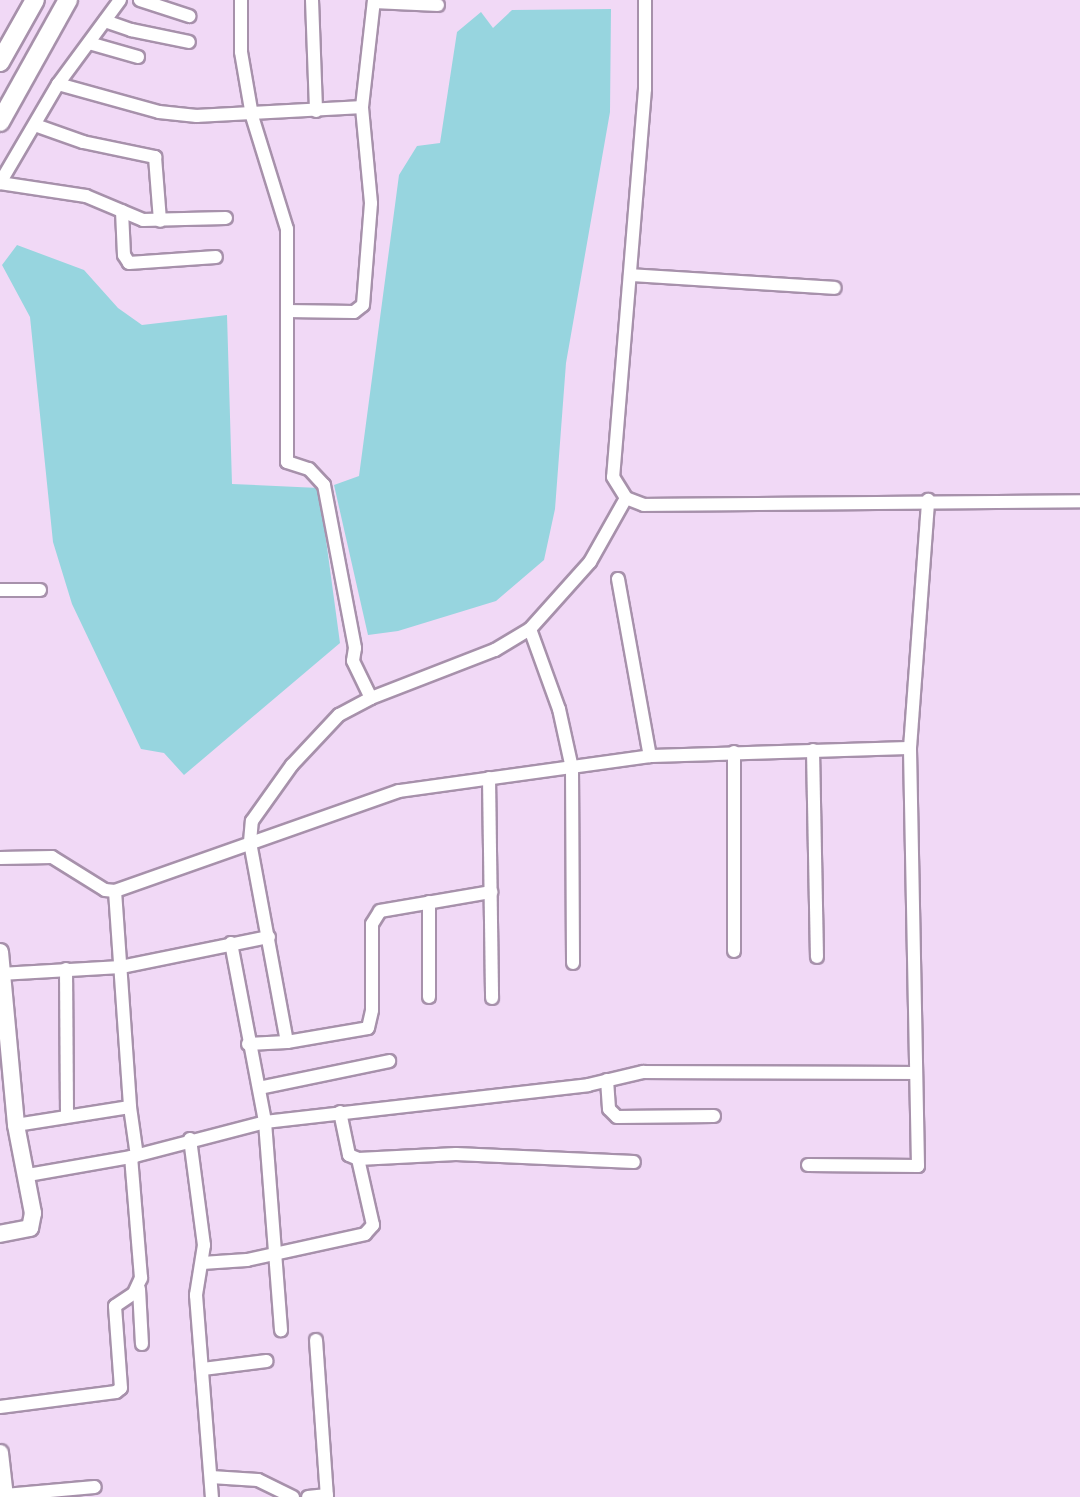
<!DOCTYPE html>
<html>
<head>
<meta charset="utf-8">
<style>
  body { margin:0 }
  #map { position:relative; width:1080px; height:1497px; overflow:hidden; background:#f1d9f6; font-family:Inter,sans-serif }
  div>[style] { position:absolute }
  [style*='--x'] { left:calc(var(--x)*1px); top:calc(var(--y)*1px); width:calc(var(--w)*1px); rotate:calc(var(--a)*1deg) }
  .water>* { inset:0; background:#97d5df }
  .roads { filter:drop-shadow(2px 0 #a791ab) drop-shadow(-2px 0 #a791ab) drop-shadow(0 2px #a791ab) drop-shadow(0 -2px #a791ab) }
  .minor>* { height:12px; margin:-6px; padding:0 6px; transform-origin:6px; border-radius:6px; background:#fff }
  .major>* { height:16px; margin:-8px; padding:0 8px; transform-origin:8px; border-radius:8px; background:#fff }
  .highway>* { height:18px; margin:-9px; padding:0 9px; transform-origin:9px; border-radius:9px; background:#fff }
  span { translate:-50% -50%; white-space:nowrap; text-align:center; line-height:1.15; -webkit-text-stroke:8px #f9eafc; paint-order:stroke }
</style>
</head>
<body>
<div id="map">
  <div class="water">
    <i style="clip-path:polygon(611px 9px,610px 112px,566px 363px,555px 509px,544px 560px,496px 601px,398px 631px,368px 635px,334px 485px,359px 476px,399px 175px,417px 146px,440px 143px,457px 32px,481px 12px,493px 28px,512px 10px)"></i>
    <i style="clip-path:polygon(17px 245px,84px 270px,118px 308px,142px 325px,227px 315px,232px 484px,319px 488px,340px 643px,184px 775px,164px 753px,141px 749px,72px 604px,53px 542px,30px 317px,2px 265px)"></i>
  </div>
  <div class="roads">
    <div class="minor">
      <i style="--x:120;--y:0;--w:104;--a:126.4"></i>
      <i style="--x:58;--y:84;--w:115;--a:120.4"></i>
      <i style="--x:0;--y:183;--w:87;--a:8.6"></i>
      <i style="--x:86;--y:196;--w:62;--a:22.8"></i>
      <i style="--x:143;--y:220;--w:83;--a:-1.4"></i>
      <i style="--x:140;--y:0;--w:52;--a:18.1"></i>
      <i style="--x:241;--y:0;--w:52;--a:90"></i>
      <i style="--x:241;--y:52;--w:65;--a:80.2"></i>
      <i style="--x:252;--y:116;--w:118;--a:72.8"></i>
      <i style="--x:287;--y:229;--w:233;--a:90"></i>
      <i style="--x:287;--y:462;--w:23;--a:18"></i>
      <i style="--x:309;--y:469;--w:22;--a:47"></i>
      <i style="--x:324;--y:485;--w:166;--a:79.2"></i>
      <i style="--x:355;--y:648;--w:13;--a:99"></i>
      <i style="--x:353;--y:661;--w:41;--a:64.1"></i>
      <i style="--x:312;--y:0;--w:111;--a:87.9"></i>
      <i style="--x:645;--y:0;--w:89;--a:90"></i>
      <i style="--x:645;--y:89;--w:389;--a:94.7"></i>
      <i style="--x:613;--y:477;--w:25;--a:58"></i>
      <i style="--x:626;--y:498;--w:19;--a:21"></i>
      <i style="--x:644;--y:505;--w:436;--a:-0.5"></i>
      <i style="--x:374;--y:2;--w:64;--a:2.7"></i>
      <i style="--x:105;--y:21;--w:28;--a:19"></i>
      <i style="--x:131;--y:30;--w:59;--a:11.7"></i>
      <i style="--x:89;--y:43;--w:51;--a:15.9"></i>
      <i style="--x:58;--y:84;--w:105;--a:15.5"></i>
      <i style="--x:159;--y:112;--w:38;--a:6"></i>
      <i style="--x:197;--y:116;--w:165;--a:-3.1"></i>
      <i style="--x:35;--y:125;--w:51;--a:19.5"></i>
      <i style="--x:83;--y:142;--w:74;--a:11.8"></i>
      <i style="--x:155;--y:157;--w:64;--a:85.5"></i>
      <i style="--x:122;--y:211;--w:44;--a:87.4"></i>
      <i style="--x:124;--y:255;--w:9;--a:58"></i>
      <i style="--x:129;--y:263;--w:87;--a:-3.9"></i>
      <i style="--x:630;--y:275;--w:205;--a:3.6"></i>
      <i style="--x:287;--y:311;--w:67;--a:0.9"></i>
      <i style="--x:354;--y:312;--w:11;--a:-38"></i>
      <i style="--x:363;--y:305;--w:102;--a:-85.5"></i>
      <i style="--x:371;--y:203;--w:96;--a:-95.4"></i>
      <i style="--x:362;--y:107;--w:108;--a:-83.6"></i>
      <i style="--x:618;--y:579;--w:180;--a:79.8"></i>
      <i style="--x:0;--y:590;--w:40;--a:0"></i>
      <i style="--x:530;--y:629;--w:85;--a:70.1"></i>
      <i style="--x:559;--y:709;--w:60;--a:77.6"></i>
      <i style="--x:572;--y:768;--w:195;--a:89.7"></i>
      <i style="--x:813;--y:750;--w:207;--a:88.9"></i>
      <i style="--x:489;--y:778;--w:220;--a:89.2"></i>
      <i style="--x:0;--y:858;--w:52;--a:-1.1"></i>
      <i style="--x:52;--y:857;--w:62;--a:31.9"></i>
      <i style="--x:105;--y:890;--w:10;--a:6"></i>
      <i style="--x:115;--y:891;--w:301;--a:-19.4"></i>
      <i style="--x:399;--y:791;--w:253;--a:-7.9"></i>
      <i style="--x:650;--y:756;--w:260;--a:-1.8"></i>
      <i style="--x:115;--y:891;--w:217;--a:86"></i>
      <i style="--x:130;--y:1107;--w:49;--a:81.9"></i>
      <i style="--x:231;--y:943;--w:182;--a:79.2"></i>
      <i style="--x:265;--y:1122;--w:209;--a:85.6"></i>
      <i style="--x:734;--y:951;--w:199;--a:-90"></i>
      <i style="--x:66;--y:969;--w:145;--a:89.6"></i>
      <i style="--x:0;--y:974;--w:121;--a:-3.3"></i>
      <i style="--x:121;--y:967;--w:151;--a:-11.5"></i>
      <i style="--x:429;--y:997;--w:95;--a:-90"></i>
      <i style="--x:287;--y:1042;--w:82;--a:-9.8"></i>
      <i style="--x:368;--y:1028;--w:18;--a:-77"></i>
      <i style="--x:372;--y:1010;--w:86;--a:-90"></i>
      <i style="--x:372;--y:924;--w:15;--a:-58"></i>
      <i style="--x:380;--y:911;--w:113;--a:-9.7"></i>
      <i style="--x:248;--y:1044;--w:39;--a:-3"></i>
      <i style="--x:287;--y:1042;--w:203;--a:-100.5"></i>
      <i style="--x:250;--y:842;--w:21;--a:-85"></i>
      <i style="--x:252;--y:821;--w:69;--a:-54.5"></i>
      <i style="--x:292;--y:765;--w:69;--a:-46.8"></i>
      <i style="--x:339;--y:715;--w:36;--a:-28"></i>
      <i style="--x:371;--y:698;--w:133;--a:-21.2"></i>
      <i style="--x:495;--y:650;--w:41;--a:-31"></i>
      <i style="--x:530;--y:629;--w:90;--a:-48.2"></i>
      <i style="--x:590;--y:562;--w:73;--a:-60.6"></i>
      <i style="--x:607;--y:1080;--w:29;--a:86"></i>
      <i style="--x:609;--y:1109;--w:11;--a:45"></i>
      <i style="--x:617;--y:1117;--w:97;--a:-0.6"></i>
      <i style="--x:259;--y:1088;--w:133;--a:-11.7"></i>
      <i style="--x:340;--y:1112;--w:44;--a:78.2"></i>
      <i style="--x:349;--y:1155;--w:10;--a:24"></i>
      <i style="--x:358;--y:1159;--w:98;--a:-2.9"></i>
      <i style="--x:456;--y:1154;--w:178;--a:2.6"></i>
      <i style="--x:16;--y:1125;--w:115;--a:-9"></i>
      <i style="--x:190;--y:1139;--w:107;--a:82.5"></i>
      <i style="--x:204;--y:1245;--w:51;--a:99.1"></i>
      <i style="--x:196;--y:1295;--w:203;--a:85.5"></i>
      <i style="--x:808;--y:1165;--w:110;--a:0.5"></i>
      <i style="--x:918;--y:1166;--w:418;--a:-91.1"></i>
      <i style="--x:910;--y:748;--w:249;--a:-85.8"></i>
      <i style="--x:28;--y:1175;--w:105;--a:-9.9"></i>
      <i style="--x:131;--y:1157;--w:138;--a:-14.6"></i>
      <i style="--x:265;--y:1122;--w:325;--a:-6.5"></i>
      <i style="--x:588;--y:1085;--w:57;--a:-13.3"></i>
      <i style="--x:643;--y:1072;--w:273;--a:0.2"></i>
      <i style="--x:202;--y:1263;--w:45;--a:-3.8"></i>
      <i style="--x:247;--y:1260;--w:121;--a:-12.4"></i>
      <i style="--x:365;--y:1234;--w:12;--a:-48"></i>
      <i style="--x:373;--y:1225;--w:68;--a:-102.8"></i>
      <i style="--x:139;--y:1289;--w:55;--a:86.9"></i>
      <i style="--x:316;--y:1340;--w:157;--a:86"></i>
      <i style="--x:203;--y:1369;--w:64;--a:-7.2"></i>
      <i style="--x:0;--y:1407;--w:117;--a:-7.4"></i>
      <i style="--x:116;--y:1392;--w:6;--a:-39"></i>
      <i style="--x:121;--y:1388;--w:82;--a:-94.2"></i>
      <i style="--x:115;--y:1306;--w:23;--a:-34"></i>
      <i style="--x:134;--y:1293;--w:17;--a:-65"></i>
      <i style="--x:141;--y:1278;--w:121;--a:-94.7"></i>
      <i style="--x:211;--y:1477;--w:47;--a:3.7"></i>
      <i style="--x:258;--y:1480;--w:39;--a:26"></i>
      <i style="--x:5;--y:1495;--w:90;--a:-5.1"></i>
      <i style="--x:308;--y:1497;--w:19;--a:-6"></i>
    </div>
    <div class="major">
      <i style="--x:0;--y:952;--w:174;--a:84.7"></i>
      <i style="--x:16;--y:1125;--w:90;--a:79.1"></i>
      <i style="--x:33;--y:1213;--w:15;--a:101"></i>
      <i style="--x:30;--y:1228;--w:31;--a:169"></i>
      <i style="--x:0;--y:1453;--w:44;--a:83.5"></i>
    </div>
    <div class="highway">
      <i style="--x:0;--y:62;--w:71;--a:-60.6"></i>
      <i style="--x:0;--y:122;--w:140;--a:-60.9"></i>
    </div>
  </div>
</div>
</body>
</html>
